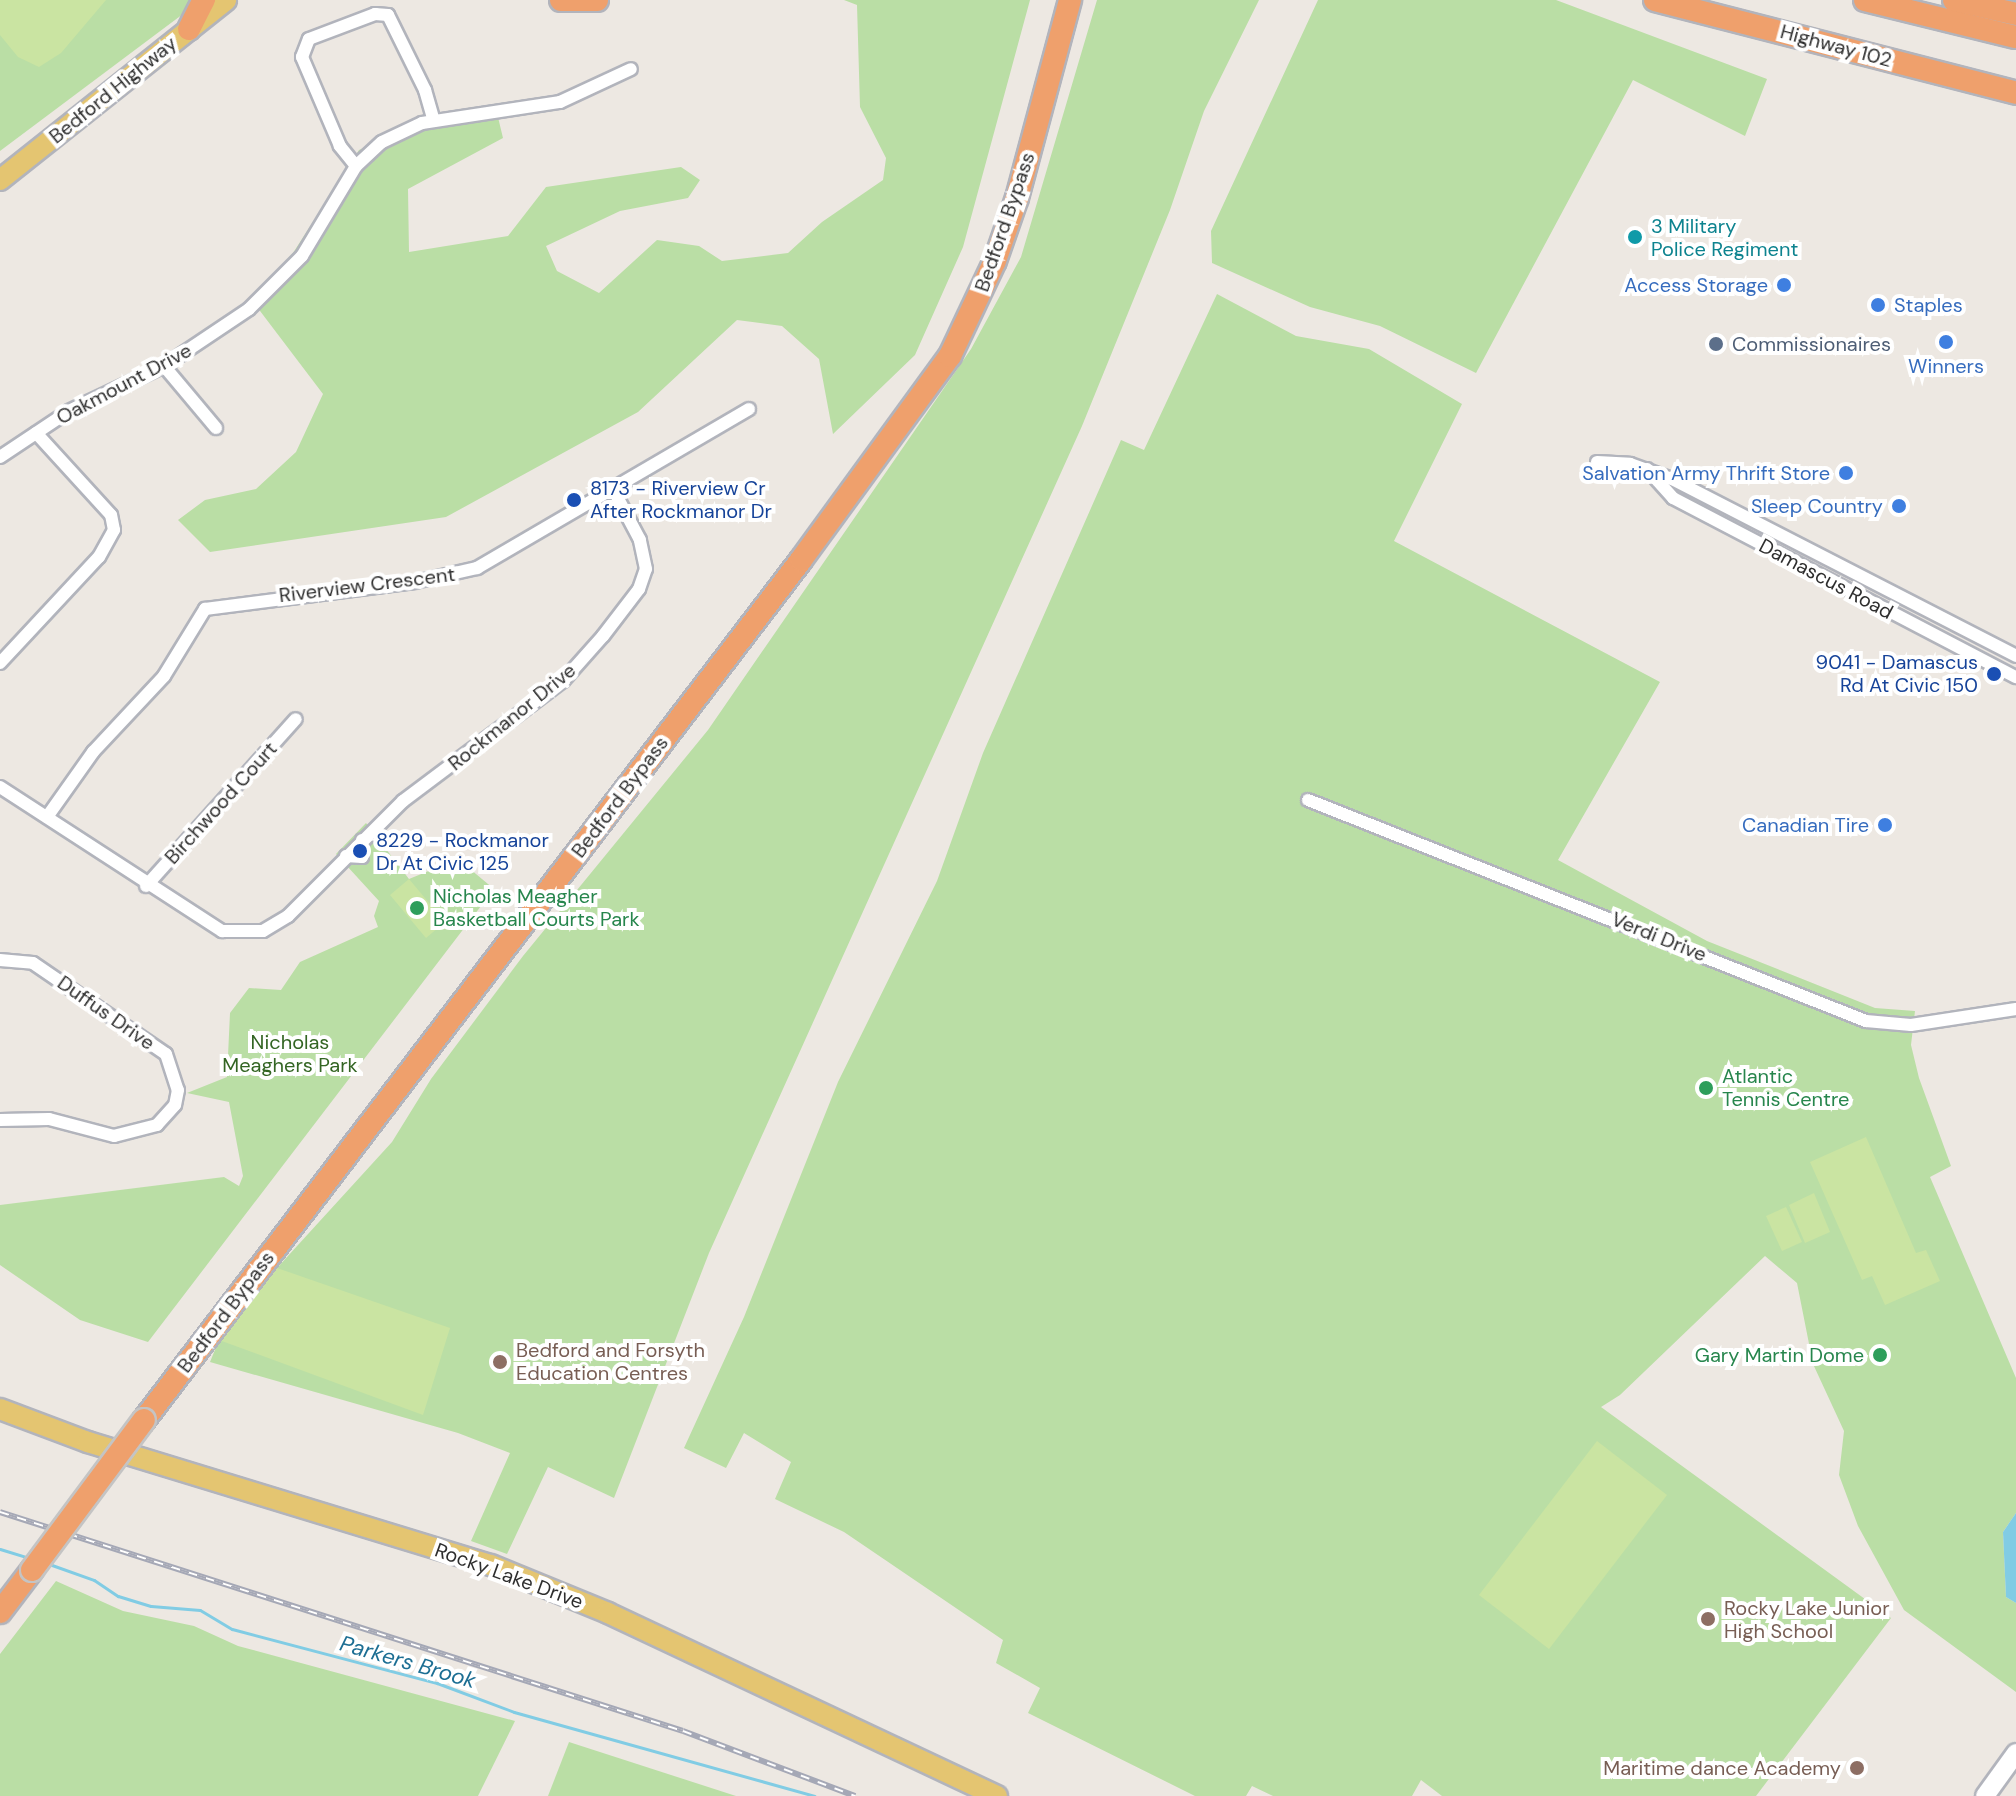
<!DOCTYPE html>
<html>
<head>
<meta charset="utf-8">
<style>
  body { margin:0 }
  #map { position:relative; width:2016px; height:1796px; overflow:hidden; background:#ede8e2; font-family:"DM Sans",sans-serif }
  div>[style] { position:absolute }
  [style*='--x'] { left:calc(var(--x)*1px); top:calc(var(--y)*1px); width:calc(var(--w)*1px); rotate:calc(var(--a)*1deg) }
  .green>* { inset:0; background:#badea5 }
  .pitch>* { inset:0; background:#cae4a2 }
  .water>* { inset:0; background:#81cce4 }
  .stream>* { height:3px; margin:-1.5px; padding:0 1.5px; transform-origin:1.5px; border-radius:1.5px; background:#81cce4 }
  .roads { filter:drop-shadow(2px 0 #b2b4bc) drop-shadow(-2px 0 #b2b4bc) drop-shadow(0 2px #b2b4bc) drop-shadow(0 -2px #b2b4bc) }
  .street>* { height:12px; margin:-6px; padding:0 6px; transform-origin:6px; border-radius:6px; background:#fff }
  .secondary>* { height:18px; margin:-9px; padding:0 9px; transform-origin:9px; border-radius:9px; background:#fff }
  .primary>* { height:20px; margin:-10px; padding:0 10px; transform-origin:10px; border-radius:10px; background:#e4c571 }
  .highway>* { height:22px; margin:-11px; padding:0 11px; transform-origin:11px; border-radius:11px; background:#efa06c }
  .rail>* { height:6px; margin-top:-3px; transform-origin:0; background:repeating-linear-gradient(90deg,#fff 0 9px,#a5a8b6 0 18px); box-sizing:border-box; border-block:2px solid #a5a8b6 }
  .bridges { filter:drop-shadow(2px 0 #c4c4c4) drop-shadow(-2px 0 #c4c4c4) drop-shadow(0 2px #c4c4c4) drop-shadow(0 -2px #c4c4c4) }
  .highway-bridge>* { height:22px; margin:-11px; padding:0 11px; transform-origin:11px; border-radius:11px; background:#efa06c }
  .dots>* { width:22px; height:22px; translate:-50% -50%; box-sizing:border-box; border:4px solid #fff; border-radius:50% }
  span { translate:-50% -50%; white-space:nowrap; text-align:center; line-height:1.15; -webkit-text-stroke:8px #fff; paint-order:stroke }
  .street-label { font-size:20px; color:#2e2e2e }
  .culture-label { font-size:20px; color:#0d838f }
  .left { translate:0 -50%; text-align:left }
  .shop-label { font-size:20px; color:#366cbe }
  .right { translate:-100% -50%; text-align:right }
  .service-label { font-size:20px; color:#4e5e75 }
  .transit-label { font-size:20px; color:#164399 }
  .leisure-label { font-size:20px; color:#27864d }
  .park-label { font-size:20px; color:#336523 }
  .education-label { font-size:20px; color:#785e54 }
  .water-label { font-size:22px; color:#1c6e93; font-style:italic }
</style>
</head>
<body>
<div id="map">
  <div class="green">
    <i style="clip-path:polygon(0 0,195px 0,191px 8px,0 151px)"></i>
    <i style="clip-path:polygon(844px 0,1030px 0,963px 247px,915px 355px,833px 434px,819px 359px,782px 326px,737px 320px,638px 412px,446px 517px,210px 552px,178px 520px,205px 500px,256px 489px,296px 452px,323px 394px,251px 299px,293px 253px,359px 150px,421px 121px,496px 109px,503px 138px,408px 189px,409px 252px,508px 236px,546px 187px,681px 167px,700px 180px,688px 198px,620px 211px,546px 246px,557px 271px,599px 293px,657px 240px,699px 246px,722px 261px,788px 253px,822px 222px,883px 180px,886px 158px,860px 107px,857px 5px)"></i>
    <i style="clip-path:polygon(1097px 0,1259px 0,1204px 111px,1170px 210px,1082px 426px,709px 1253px,614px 1498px,548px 1467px,507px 1554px,471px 1541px,510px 1453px,458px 1433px,210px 1362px,219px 1340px,277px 1268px,392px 1142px,431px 1079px,523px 956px,708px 730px,971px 349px,1021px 257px)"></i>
    <i style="clip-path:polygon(1318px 0,1556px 0,1767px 79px,1745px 136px,1633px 80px,1476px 373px,1380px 326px,1310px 307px,1212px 263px,1211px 231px)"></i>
    <i style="clip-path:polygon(1217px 294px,1296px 336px,1369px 349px,1462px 404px,1394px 541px,1660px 682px,1558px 860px,1707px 941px,1875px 1008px,1915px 1011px,1911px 1045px,1919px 1078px,1951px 1166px,1930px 1177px,2016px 1378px,2016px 1513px,2003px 1532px,2006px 1597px,2016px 1603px,2016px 1692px,1904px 1610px,1858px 1526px,1839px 1475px,1844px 1431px,1813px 1364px,1797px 1283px,1765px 1256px,1620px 1395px,1601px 1407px,1891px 1618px,1756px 1796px,1442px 1796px,1421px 1780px,1412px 1796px,1273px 1796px,1252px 1786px,1246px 1796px,1195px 1796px,1028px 1713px,1040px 1688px,996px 1663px,1003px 1640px,844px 1532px,775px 1499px,791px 1462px,744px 1433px,726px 1468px,684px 1448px,744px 1317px,838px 1082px,937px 881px,983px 753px,1121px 440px,1144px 450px)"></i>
    <i style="clip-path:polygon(366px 823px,409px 879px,458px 859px,494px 889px,148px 1342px,80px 1320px,0 1265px,0 1205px,224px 1177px,239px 1186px,243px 1176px,229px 1102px,187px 1093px,227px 1077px,230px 1013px,249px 988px,281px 990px,300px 962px,378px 927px,374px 916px,379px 901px,336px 854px)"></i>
    <i style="clip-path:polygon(56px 1581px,123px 1611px,194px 1626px,238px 1646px,515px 1721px,478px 1796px,0 1796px,0 1654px)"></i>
    <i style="clip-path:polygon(569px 1742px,736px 1796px,548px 1796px)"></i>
  </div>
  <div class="pitch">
    <i style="clip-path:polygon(0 0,106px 0,61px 53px,39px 67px,18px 57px,0 35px)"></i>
    <i style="clip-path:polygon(409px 879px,445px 922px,426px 938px,390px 895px)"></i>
    <i style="clip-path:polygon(1866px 1137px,1916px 1253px,1926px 1250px,1940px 1281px,1885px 1305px,1872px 1276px,1862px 1280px,1810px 1162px)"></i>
    <i style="clip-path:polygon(1814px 1193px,1830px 1232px,1805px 1243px,1789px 1205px)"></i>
    <i style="clip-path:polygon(1786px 1207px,1802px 1242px,1782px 1251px,1766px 1216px)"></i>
    <i style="clip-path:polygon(277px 1268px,450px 1328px,423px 1415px,219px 1340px)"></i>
    <i style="clip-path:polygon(1597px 1441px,1667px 1495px,1549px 1649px,1479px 1595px)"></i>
  </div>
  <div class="water">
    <i style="clip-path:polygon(2016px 1513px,2016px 1603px,2006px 1597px,2003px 1532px)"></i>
  </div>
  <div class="stream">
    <i style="--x:0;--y:1549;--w:31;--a:17"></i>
    <i style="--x:49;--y:1564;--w:48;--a:19.6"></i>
    <i style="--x:94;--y:1580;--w:29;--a:34"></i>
    <i style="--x:118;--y:1596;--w:34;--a:17"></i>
    <i style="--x:151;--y:1606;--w:49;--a:4.7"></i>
    <i style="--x:200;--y:1610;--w:37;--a:31"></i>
    <i style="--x:232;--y:1629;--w:212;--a:14.8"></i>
    <i style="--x:437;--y:1683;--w:82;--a:20.6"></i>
    <i style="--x:514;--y:1712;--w:312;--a:15.6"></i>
  </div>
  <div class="roads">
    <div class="street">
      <i style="--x:356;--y:166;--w:26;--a:-129"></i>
      <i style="--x:340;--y:146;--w:97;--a:-113.1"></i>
      <i style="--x:302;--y:57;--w:19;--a:-69"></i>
      <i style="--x:309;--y:39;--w:71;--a:-20.7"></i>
      <i style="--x:375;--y:14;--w:13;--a:4"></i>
      <i style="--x:388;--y:15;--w:84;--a:63.7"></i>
      <i style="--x:425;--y:90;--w:32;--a:74"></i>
      <i style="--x:164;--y:366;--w:81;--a:50"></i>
      <i style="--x:0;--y:457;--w:83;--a:-33.7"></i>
      <i style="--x:69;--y:411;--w:105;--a:-25.3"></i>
      <i style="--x:164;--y:366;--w:102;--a:-33.8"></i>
      <i style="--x:249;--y:309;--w:75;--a:-45"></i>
      <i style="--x:302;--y:256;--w:105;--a:-59"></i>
      <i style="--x:356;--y:166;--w:35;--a:-43"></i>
      <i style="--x:382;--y:142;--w:44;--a:-25.4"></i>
      <i style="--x:422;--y:123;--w:140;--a:-8.7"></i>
      <i style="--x:560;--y:102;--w:78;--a:-24.9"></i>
      <i style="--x:1597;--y:462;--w:33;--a:3"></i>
      <i style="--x:1630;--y:464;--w:45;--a:19.7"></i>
      <i style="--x:1672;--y:479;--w:387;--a:27.2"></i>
      <i style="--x:1647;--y:469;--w:39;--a:48"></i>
      <i style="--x:1673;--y:498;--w:387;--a:27.6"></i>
      <i style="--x:0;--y:663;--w:145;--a:-47"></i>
      <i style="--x:99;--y:557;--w:31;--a:-61"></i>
      <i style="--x:114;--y:530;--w:15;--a:-101"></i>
      <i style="--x:111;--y:515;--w:111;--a:-132.4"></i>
      <i style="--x:0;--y:787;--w:265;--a:33"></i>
      <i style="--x:222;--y:931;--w:41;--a:0"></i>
      <i style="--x:263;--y:931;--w:29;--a:-31"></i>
      <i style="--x:288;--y:916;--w:163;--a:-45"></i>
      <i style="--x:403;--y:801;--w:200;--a:-36.9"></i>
      <i style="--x:563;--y:681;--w:60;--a:-48.4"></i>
      <i style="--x:603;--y:636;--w:59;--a:-52.5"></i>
      <i style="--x:639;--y:589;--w:21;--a:-71"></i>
      <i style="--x:646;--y:569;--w:30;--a:-102"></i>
      <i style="--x:640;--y:540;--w:58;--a:-117.9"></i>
      <i style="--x:1308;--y:800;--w:600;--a:21.61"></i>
      <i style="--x:1866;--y:1021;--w:45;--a:5.1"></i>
      <i style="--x:1911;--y:1025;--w:106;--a:-8.7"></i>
      <i style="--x:47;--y:817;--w:80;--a:-54.7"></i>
      <i style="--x:93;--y:752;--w:104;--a:-46.9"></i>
      <i style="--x:164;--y:676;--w:79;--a:-58.5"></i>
      <i style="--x:205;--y:609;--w:212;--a:-7.3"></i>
      <i style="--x:415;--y:582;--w:64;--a:-12.7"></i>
      <i style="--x:477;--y:568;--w:315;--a:-30.3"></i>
      <i style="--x:346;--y:856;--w:16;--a:4"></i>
      <i style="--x:362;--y:857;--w:17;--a:-90"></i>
      <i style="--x:146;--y:886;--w:224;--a:-48.1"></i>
      <i style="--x:0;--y:960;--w:33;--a:5"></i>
      <i style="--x:33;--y:963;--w:161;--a:34.4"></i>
      <i style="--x:166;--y:1054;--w:38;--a:72"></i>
      <i style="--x:178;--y:1090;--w:15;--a:101"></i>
      <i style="--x:175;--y:1105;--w:27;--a:132"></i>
      <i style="--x:157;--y:1125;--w:44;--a:165.7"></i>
      <i style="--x:114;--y:1136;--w:67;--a:-165.3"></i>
      <i style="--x:49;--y:1119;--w:49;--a:178.8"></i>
    </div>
    <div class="secondary">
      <i style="--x:1985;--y:1796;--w:53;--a:-54.2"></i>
    </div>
    <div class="primary">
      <i style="--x:0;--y:180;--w:289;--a:-38.5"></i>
      <i style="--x:0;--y:1409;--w:94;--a:20.6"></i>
      <i style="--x:88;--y:1442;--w:421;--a:17"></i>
      <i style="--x:491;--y:1565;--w:126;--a:22.3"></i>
      <i style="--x:608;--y:1613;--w:430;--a:25.2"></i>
    </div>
    <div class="highway">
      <i style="--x:561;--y:0;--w:36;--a:0"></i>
      <i style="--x:1655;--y:0;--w:373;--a:14.4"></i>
      <i style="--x:1865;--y:0;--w:155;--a:13.8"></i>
      <i style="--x:1954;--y:0;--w:64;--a:12.7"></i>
      <i style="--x:189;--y:29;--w:33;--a:-63"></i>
      <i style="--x:144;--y:1420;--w:1082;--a:-52.62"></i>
      <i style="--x:801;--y:560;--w:253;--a:-53.9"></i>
      <i style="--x:950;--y:356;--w:105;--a:-64.7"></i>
      <i style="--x:995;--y:261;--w:67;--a:-70.8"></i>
      <i style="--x:1017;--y:198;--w:205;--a:-75"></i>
      <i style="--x:0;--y:1612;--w:53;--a:-52.7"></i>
    </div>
  </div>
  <div class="rail">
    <i style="--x:0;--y:1512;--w:717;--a:17.78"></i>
    <i style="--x:683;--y:1731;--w:184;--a:20.7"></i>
  </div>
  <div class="bridges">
    <div class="highway-bridge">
      <i style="--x:32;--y:1570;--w:187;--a:-53.3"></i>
    </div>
  </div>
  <div class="dots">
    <i style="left:1635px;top:237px;background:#0f9aa8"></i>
    <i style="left:1784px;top:285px;background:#3f7fe0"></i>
    <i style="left:1878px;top:305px;background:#3f7fe0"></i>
    <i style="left:1946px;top:342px;background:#3f7fe0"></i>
    <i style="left:1716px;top:344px;background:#5c6f8a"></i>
    <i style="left:1846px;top:473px;background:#3f7fe0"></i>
    <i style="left:574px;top:500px;background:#1a4fb4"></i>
    <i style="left:1899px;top:506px;background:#3f7fe0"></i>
    <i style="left:1994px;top:674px;background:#1a4fb4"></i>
    <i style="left:1885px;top:825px;background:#3f7fe0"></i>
    <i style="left:360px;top:851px;background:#1a4fb4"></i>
    <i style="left:417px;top:908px;background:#2e9e5b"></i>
    <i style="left:1706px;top:1088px;background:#2e9e5b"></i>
    <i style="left:1880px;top:1355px;background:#2e9e5b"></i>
    <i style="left:500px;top:1362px;background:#8d6e63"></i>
    <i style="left:1708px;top:1619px;background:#8d6e63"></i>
    <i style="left:1857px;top:1768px;background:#8d6e63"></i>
  </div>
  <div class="street-label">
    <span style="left:1836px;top:46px;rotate:15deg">Highway 102</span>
    <span style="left:113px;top:90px;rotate:-39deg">Bedford Highway</span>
    <span style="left:1005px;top:222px;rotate:-71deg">Bedford Bypass</span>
    <span style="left:124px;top:384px;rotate:-28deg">Oakmount Drive</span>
    <span style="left:1826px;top:579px;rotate:28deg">Damascus Road</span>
    <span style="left:367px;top:585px;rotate:-7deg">Riverview Crescent</span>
    <span style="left:512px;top:717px;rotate:-39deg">Rockmanor Drive</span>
    <span style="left:620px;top:797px;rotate:-53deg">Bedford Bypass</span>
    <span style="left:221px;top:803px;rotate:-48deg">Birchwood Court</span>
    <span style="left:1659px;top:937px;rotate:22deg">Verdi Drive</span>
    <span style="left:106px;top:1013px;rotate:35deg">Duffus Drive</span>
    <span style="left:226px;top:1312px;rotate:-53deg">Bedford Bypass</span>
    <span style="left:509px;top:1576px;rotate:20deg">Rocky Lake Drive</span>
  </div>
  <div class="culture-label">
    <span class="left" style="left:1651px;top:238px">3 Military<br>Police Regiment</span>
  </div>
  <div class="shop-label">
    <span class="right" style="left:1768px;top:285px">Access Storage</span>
    <span class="left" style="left:1894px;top:305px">Staples</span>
    <span style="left:1946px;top:366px">Winners</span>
    <span class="right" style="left:1830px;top:473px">Salvation Army Thrift Store</span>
    <span class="right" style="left:1883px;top:506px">Sleep Country</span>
    <span class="right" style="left:1869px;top:825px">Canadian Tire</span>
  </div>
  <div class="service-label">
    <span class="left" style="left:1732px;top:344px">Commissionaires</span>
  </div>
  <div class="transit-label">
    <span class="left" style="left:590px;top:500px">8173 - Riverview Cr<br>After Rockmanor Dr</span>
    <span class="right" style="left:1978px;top:674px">9041 - Damascus<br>Rd At Civic 150</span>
    <span class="left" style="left:376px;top:852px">8229 - Rockmanor<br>Dr At Civic 125</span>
  </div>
  <div class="leisure-label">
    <span class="left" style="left:433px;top:908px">Nicholas Meagher<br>Basketball Courts Park</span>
    <span class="left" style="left:1722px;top:1088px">Atlantic<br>Tennis Centre</span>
    <span class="right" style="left:1864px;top:1355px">Gary Martin Dome</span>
  </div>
  <div class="park-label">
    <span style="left:290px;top:1054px">Nicholas<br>Meaghers Park</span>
  </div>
  <div class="education-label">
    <span class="left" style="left:516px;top:1362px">Bedford and Forsyth<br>Education Centres</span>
    <span class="left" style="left:1724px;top:1620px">Rocky Lake Junior<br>High School</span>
    <span class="right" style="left:1841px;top:1768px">Maritime dance Academy</span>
  </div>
  <div class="water-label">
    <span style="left:408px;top:1662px;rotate:16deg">Parkers Brook</span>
  </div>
</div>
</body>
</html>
